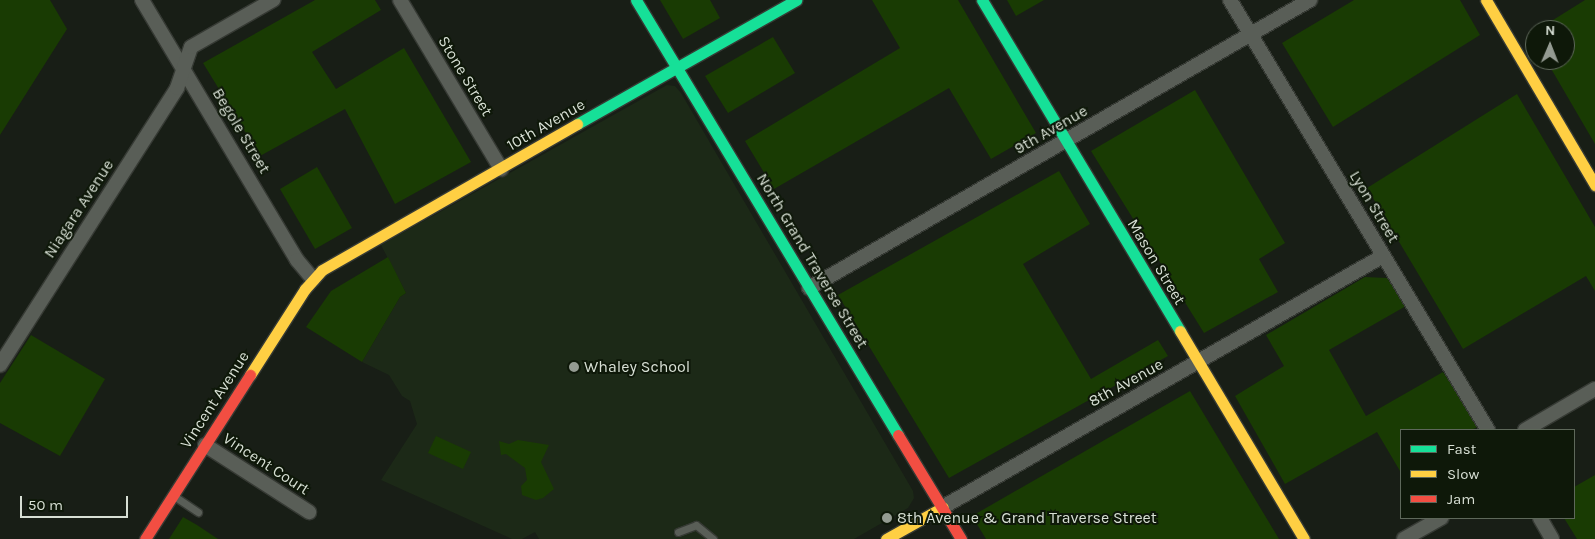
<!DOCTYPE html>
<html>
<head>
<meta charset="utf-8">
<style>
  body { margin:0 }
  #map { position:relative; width:1595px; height:539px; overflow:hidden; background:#181e16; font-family:Karla,sans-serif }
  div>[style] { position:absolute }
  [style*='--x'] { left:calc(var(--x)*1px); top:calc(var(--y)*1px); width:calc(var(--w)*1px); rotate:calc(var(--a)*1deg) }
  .built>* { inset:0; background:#1c2917 }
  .green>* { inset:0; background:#193b03 }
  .roads { filter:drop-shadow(1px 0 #363a34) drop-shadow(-1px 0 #363a34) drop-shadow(0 1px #363a34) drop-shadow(0 -1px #363a34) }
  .lane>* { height:7px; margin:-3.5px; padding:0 3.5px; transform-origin:3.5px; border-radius:3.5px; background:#595e57 }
  .street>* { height:14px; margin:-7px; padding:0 7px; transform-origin:7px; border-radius:7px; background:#595e57 }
  .fast>* { height:11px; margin:-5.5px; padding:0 5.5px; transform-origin:5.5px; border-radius:5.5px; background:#16e098 }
  .slow>* { height:11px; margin:-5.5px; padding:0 5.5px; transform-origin:5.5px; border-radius:5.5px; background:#ffcf43 }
  .jam>* { height:11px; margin:-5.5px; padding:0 5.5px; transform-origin:5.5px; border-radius:5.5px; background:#f24e42 }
  .dots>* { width:14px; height:14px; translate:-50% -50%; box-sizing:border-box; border:2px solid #0e1809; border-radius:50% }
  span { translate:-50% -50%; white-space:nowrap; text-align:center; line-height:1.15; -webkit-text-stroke:4px #0e1809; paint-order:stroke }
  .street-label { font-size:16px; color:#d7dfd4 }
  .poi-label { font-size:16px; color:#d7dfd4 }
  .left { translate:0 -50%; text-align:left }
  .legend { position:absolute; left:1400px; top:429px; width:175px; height:90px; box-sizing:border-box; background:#0e1809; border:1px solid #5e685a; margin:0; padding:6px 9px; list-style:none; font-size:15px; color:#d7dfd4 }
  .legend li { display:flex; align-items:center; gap:10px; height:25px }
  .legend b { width:25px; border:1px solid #5e685a }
  .north { position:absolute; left:1525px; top:20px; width:50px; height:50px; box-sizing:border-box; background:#0e1809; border:1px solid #5e685a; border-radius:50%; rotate:1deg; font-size:14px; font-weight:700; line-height:20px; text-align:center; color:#d7dfd4 }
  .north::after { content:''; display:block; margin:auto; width:18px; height:22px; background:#949b92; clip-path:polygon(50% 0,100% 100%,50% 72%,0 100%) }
  .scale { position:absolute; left:20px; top:496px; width:108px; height:22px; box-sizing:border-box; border:2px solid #d7dfd4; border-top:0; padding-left:6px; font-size:15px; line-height:18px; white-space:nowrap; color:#d7dfd4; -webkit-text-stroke:4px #0e1809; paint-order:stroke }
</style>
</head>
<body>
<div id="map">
  <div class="built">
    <i style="clip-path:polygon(667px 85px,675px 86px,681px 93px,913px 491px,914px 498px,908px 508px,854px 539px,539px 539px,535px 532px,522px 539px,512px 539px,381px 480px,417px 424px,410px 401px,402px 396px,389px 375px,362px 362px,400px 297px,406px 293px,381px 245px)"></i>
  </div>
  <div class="green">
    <i style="clip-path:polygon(0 0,50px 0,67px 29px,0 135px)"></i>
    <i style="clip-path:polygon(315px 0,375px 0,381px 10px,312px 52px,336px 89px,404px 48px,471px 162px,395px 204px,345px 109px,260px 156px,203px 63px)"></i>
    <i style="clip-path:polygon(660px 0,710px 0,720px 18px,683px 39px)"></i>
    <i style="clip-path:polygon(872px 0,958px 0,1036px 133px,991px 159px,949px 88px,774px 189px,745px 141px,900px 48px)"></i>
    <i style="clip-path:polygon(1007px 0,1044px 0,1016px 16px)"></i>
    <i style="clip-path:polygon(1354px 0,1460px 0,1480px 35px,1333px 127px,1282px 43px)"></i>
    <i style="clip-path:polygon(1585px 0,1595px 0,1595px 144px,1546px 60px,1565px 60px,1565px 30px,1537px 30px)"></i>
    <i style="clip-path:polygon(773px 37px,795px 73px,728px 113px,705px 76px)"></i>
    <i style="clip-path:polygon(1195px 90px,1285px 243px,1259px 259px,1278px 292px,1204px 333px,1091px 151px)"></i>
    <i style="clip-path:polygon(1517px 94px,1595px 227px,1595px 291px,1586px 276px,1463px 349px,1367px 188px)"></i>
    <i style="clip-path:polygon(317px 167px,352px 228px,315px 249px,280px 189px)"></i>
    <i style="clip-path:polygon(1059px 171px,1090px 224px,1023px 264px,1091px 379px,1158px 340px,1168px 356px,949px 478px,838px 295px)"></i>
    <i style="clip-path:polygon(388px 257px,406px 293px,400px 297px,362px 362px,306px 327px,331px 291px)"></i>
    <i style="clip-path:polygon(1365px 277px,1387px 278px,1406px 306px,1329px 350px,1366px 416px,1443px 372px,1480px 426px,1471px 430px,1401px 430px,1400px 471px,1377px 432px,1285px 484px,1235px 396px,1284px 366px,1266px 335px)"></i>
    <i style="clip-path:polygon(31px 335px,105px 379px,60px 456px,0 423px,0 383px)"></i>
    <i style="clip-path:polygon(1190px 391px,1279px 539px,986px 539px,972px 516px)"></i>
    <i style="clip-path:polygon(436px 436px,471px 452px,463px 469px,428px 453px)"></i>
    <i style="clip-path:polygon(518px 440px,549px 445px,541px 462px,554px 489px,543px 498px,536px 500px,522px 495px,521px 486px,527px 480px,525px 468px,506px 454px,501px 455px,499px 441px,509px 444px)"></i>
    <i style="clip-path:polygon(1595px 475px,1595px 539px,1577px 539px,1564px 518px,1574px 518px,1574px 487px)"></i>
    <i style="clip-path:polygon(183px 517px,197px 525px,218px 539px,169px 539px)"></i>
  </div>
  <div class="roads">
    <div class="lane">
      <i style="--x:174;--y:496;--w:29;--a:34"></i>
      <i style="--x:678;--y:532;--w:19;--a:-21"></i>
      <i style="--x:696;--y:525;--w:22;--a:39"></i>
    </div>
    <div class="street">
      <i style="--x:142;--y:0;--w:303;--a:59.2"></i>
      <i style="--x:297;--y:260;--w:25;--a:50"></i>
      <i style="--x:400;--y:0;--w:197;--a:59.1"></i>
      <i style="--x:1230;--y:0;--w:501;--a:59.04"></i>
      <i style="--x:809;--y:288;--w:578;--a:-29.89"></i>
      <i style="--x:0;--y:365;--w:329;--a:-57.4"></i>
      <i style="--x:177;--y:88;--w:43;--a:-71.1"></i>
      <i style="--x:191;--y:47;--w:95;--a:-29.8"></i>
      <i style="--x:1525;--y:430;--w:81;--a:-30.4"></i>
      <i style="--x:205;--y:445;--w:124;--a:32.8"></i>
      <i style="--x:943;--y:507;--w:507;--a:-29.7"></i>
      <i style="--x:1540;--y:518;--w:24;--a:60"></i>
      <i style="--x:1404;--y:539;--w:43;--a:-29.6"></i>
    </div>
    <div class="fast">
      <i style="--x:636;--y:0;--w:508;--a:58.94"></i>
      <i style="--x:982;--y:0;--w:386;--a:59.1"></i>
      <i style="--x:577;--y:124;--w:252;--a:-29.5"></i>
    </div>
    <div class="slow">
      <i style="--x:1486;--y:0;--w:215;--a:59.5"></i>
      <i style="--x:1180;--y:331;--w:242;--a:59.2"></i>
      <i style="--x:250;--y:375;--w:102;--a:-57.4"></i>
      <i style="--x:305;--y:289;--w:25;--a:-48"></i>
      <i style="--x:322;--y:270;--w:294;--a:-29.8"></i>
      <i style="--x:886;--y:539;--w:65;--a:-29.3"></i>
    </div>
    <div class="jam">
      <i style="--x:898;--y:435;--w:122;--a:58.8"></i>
      <i style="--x:145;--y:539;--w:195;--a:-57.4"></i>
    </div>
  </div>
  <div class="dots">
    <i style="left:574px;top:367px;background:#949b92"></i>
    <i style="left:887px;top:518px;background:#949b92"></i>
  </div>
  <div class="street-label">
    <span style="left:465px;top:76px;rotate:59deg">Stone Street</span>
    <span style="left:546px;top:125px;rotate:-30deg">10th Avenue</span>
    <span style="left:1051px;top:130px;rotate:-30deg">9th Avenue</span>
    <span style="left:241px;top:131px;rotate:59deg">Begole Street</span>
    <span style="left:1374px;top:207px;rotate:59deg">Lyon Street</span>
    <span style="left:79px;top:209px;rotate:-57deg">Niagara Avenue</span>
    <span style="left:812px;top:261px;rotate:59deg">North Grand Traverse Street</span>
    <span style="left:1156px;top:262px;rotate:59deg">Mason Street</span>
    <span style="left:1126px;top:383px;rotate:-29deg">8th Avenue</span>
    <span style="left:215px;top:400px;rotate:-57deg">Vincent Avenue</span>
    <span style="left:266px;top:464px;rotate:33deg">Vincent Court</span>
  </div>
  <div class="poi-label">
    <span class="left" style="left:584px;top:367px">Whaley School</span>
    <span class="left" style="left:897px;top:518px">8th Avenue &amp; Grand Traverse Street</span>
  </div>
  <ul class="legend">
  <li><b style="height:6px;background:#16e098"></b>Fast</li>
  <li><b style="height:6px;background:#ffcf43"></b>Slow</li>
  <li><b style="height:6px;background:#f24e42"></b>Jam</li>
  </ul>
  <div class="north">N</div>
  <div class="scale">50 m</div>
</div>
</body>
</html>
